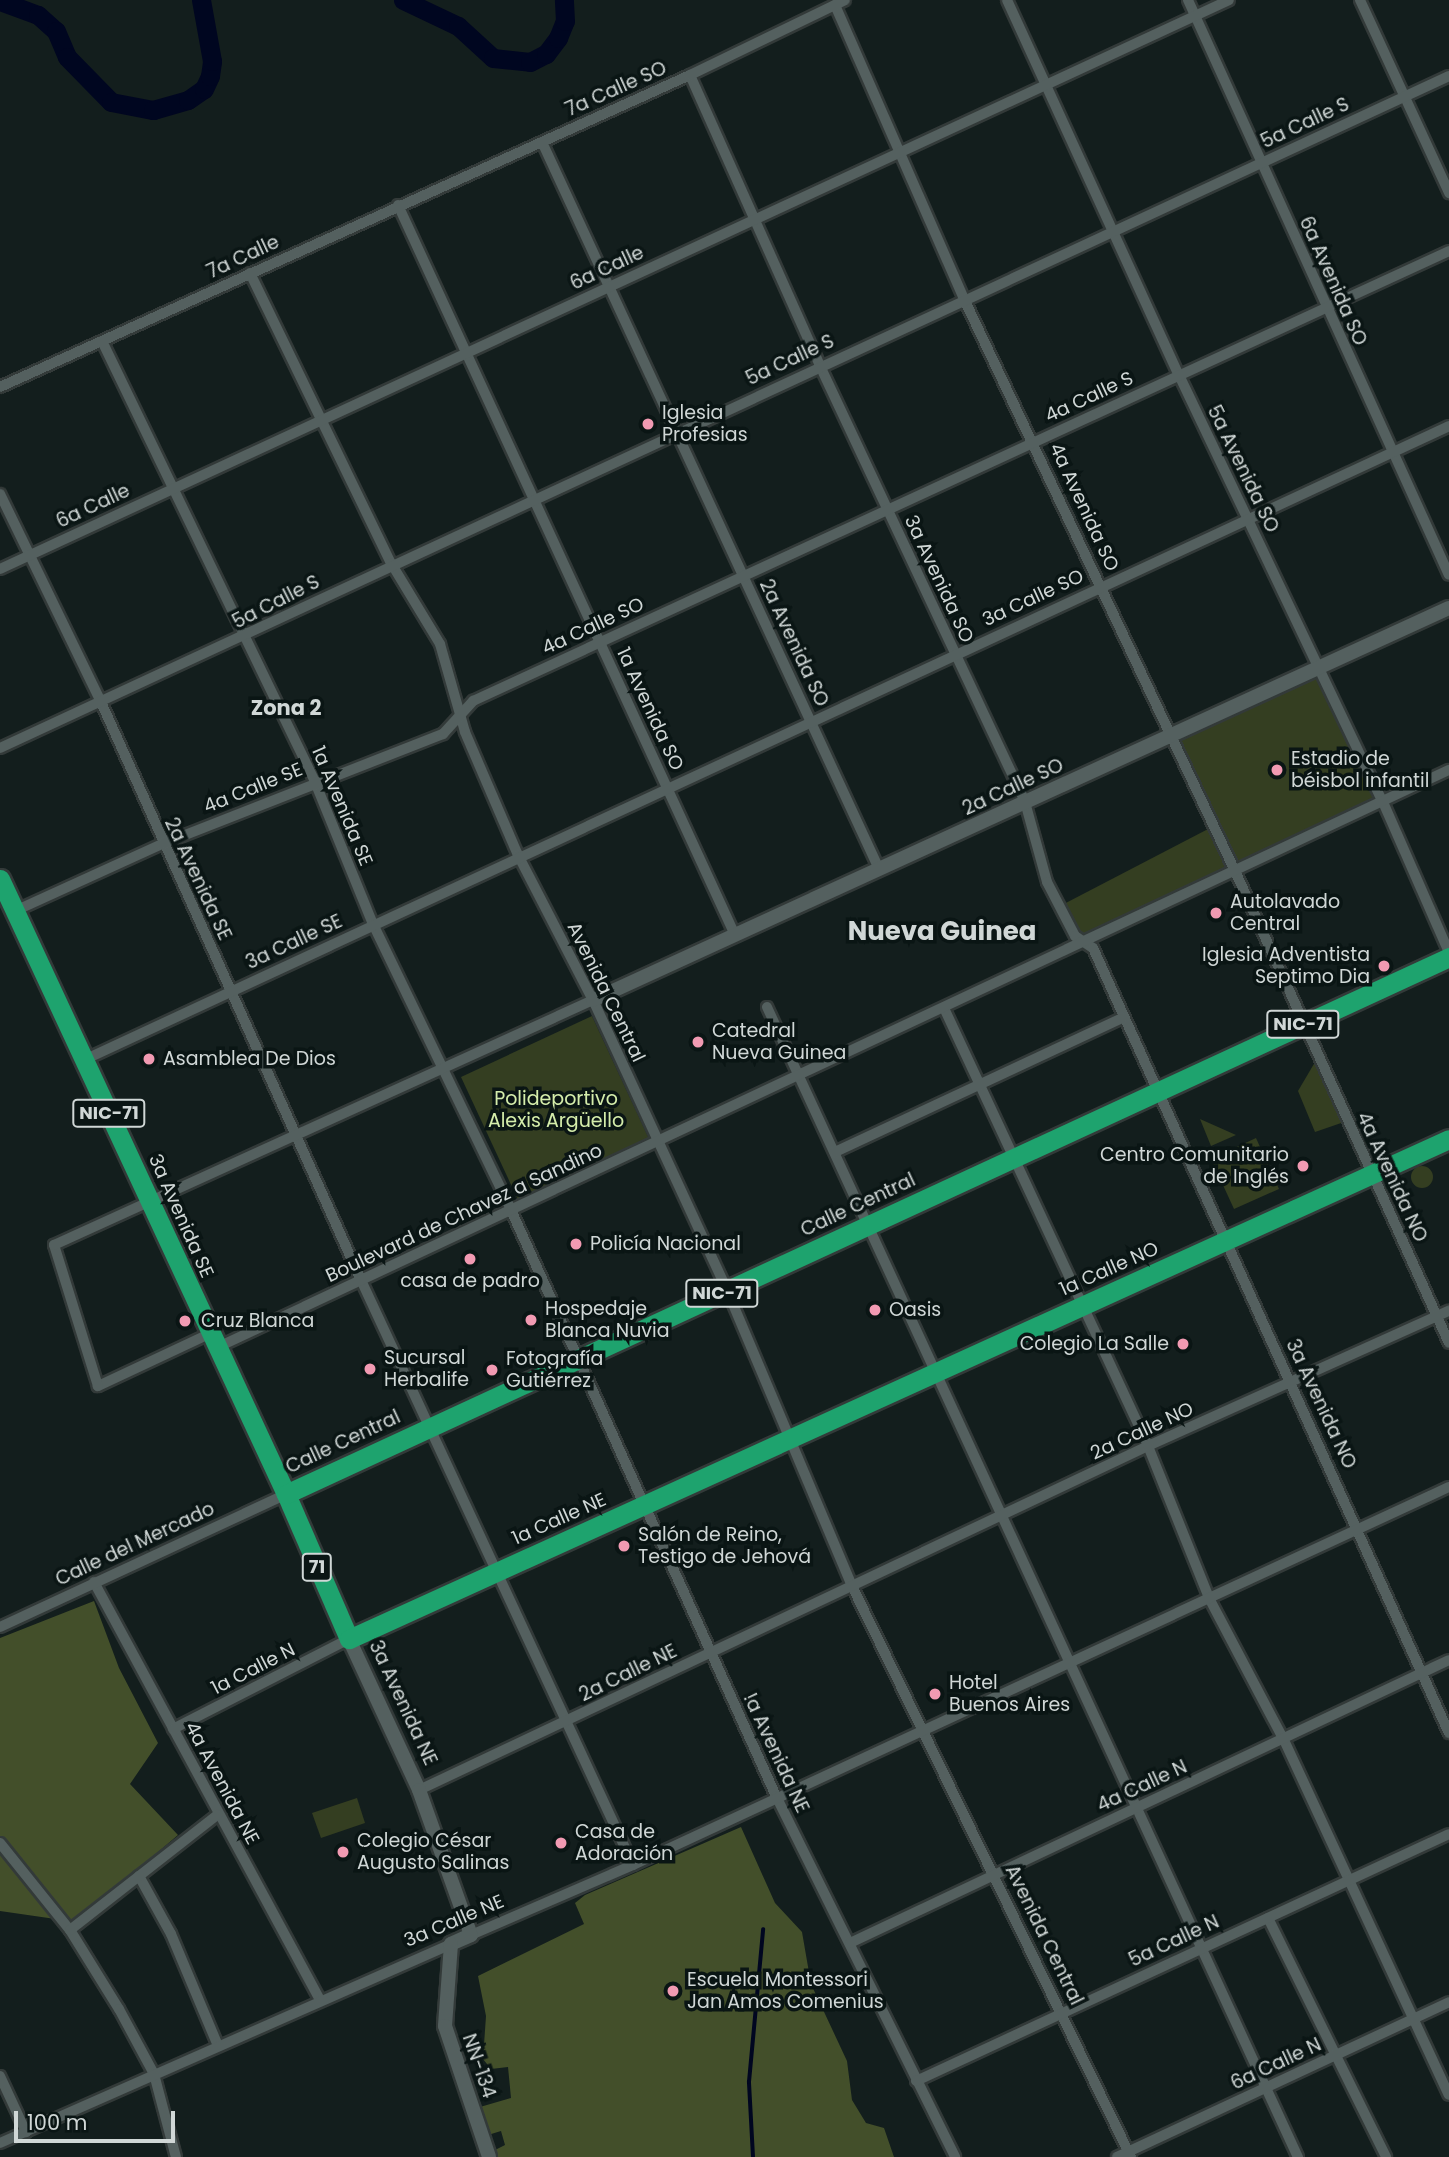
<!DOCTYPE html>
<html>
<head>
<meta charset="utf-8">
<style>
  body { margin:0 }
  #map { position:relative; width:1449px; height:2157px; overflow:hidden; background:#131e1d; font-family:Poppins,sans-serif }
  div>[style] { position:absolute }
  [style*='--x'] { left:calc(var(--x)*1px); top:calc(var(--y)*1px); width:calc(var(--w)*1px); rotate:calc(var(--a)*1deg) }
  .green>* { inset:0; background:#343e21 }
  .round { border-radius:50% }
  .forest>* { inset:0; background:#434f2a }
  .stream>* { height:3.5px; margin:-1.75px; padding:0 1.75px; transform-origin:1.75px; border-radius:1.75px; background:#000620 }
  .river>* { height:19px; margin:-9.5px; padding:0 9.5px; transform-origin:9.5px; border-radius:9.5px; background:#000620 }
  .roads { filter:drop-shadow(2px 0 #333a39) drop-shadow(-2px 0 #333a39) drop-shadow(0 2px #333a39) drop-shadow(0 -2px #333a39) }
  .minor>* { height:10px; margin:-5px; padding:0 5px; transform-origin:5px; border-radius:5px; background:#54605f }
  .tertiary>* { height:14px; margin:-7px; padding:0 7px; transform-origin:7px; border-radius:7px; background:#54605f }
  .trunk>* { height:19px; margin:-9.5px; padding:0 9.5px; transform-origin:9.5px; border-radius:9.5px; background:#1ea36e }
  .dots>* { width:19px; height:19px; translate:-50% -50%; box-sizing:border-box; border:4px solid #0a1514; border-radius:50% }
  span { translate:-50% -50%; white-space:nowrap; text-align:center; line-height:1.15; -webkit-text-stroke:7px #0a1514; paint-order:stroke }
  .shield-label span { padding:2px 5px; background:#0a1514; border:2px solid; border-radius:5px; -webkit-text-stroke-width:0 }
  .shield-label { font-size:18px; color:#d0d7d6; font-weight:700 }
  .street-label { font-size:19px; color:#d0d7d6 }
  .poi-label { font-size:19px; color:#d0d7d6 }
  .left { translate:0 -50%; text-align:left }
  .right { translate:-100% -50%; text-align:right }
  .park-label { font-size:19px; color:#d5edab }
  .neighbourhood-label { font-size:21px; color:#d0d7d6; font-weight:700 }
  .district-label { font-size:26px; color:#d0d7d6; font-weight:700 }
  .scale { position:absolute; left:14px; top:2111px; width:161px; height:32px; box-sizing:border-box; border:4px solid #d0d7d6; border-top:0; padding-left:9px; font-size:21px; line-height:24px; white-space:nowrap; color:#d0d7d6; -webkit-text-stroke:5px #0a1514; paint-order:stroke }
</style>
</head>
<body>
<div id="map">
  <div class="green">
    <i style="clip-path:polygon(1317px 674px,1376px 802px,1238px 866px,1178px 738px)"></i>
    <i style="clip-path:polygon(1210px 828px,1229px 871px,1091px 935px,1081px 934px,1060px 906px)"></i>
    <i style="clip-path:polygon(592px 1016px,651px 1143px,520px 1204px,461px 1077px)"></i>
    <i style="clip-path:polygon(1318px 1057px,1347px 1121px,1315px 1132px,1298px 1091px)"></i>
    <i style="clip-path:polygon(1200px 1119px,1236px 1135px,1211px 1146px)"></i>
    <i style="clip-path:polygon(1256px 1138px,1279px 1189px,1234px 1209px,1211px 1159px)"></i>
    <i class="round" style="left:1411px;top:1166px;width:22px;height:22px"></i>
    <i style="clip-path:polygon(357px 1798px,365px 1823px,321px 1838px,312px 1813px)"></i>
  </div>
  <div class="forest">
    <i style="clip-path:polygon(94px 1601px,119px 1668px,158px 1743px,130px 1784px,178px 1835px,76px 1922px,0 1911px,0 1638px)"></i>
    <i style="clip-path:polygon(741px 1827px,775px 1903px,802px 1932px,811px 1984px,847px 2061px,852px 2100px,866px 2123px,884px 2128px,894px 2157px,497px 2157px,495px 2150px,505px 2145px,501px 2131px,488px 2135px,480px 2107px,511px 2098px,508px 2067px,491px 2069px,483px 2059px,486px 2016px,478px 1976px,584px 1924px,575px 1903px,585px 1895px)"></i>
  </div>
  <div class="stream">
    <i style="--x:753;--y:2157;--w:75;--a:-93.1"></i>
    <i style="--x:749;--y:2082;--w:153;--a:-84.7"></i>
  </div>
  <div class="river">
    <i style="--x:403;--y:0;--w:61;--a:25.3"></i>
    <i style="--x:458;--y:26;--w:47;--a:42.4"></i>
    <i style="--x:493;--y:58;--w:37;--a:6"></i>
    <i style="--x:530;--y:62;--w:18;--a:-27"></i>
    <i style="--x:546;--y:54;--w:20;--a:-53"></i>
    <i style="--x:558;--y:38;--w:18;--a:-68"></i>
    <i style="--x:565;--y:21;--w:21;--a:-93"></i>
    <i style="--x:0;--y:1;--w:40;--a:20.2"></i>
    <i style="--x:38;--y:15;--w:24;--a:42"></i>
    <i style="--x:56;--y:31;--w:28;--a:67"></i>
    <i style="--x:67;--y:57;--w:63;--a:45.6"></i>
    <i style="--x:111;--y:102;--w:43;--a:10.8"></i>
    <i style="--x:153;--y:110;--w:36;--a:-16"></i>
    <i style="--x:188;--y:100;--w:19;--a:-35"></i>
    <i style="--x:204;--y:89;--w:14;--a:-65"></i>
    <i style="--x:210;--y:76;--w:15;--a:-82"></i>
    <i style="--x:212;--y:61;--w:62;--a:-100.2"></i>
  </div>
  <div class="roads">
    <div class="minor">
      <i style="--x:1007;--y:0;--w:413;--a:65.4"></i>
      <i style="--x:1179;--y:375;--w:473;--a:64.5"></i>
      <i style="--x:1383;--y:802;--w:164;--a:66.3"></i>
      <i style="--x:1188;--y:0;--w:631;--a:65.59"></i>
      <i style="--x:1360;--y:0;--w:213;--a:65.2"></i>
      <i style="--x:835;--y:5;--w:321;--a:66.3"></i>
      <i style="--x:964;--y:299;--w:633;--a:64.65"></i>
      <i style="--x:1235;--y:871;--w:518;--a:65.61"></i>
      <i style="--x:690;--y:75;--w:319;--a:65.9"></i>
      <i style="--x:820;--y:366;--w:482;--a:64.8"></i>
      <i style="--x:1025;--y:802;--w:83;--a:74.6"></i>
      <i style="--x:1047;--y:882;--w:61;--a:62.6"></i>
      <i style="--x:1075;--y:936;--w:22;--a:34"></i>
      <i style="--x:1093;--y:948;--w:862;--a:65.61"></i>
      <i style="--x:542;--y:142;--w:801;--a:65.13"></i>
      <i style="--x:398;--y:205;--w:804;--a:65.22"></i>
      <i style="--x:250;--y:273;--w:322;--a:64.1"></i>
      <i style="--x:391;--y:563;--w:95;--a:58.8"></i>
      <i style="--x:440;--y:644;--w:91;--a:74.1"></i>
      <i style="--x:465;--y:732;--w:134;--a:66.7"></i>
      <i style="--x:518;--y:855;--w:163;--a:62.7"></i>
      <i style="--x:593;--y:1000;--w:319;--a:65.2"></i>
      <i style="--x:727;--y:1290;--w:319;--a:67.1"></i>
      <i style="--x:851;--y:1584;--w:638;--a:63.96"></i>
      <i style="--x:102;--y:341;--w:490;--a:64.2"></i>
      <i style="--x:315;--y:782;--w:153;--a:67.8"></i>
      <i style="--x:373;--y:924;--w:318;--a:64.2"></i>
      <i style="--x:511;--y:1210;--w:643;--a:65.67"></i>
      <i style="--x:776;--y:1796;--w:403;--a:63.6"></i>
      <i style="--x:0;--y:387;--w:757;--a:-24.33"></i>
      <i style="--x:690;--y:75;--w:172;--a:-25.8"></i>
      <i style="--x:0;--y:494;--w:231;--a:64.1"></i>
      <i style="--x:101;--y:702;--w:634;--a:65.78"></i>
      <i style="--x:361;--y:1280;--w:645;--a:65.06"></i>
      <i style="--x:0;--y:569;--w:1354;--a:-24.84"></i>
      <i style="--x:0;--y:748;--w:1597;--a:-24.88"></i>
      <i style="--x:15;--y:911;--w:162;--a:-24.5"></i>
      <i style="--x:162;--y:844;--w:302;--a:-21.4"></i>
      <i style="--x:443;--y:734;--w:45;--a:-47.7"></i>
      <i style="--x:473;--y:701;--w:1075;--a:-24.75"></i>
      <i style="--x:767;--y:1007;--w:1267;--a:65.22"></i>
      <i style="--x:944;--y:1008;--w:483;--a:65"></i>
      <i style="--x:1148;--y:1446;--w:164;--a:68.1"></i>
      <i style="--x:1209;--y:1598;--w:161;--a:62.2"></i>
      <i style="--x:1284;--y:1740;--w:391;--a:65.1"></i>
      <i style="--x:84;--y:1060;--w:1505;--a:-24.91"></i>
      <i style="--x:835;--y:1152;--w:319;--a:-25"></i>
      <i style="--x:209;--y:1334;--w:123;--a:154.9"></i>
      <i style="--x:98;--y:1386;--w:148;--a:-107.3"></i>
      <i style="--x:54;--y:1245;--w:592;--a:-24.44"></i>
      <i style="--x:216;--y:1348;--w:1362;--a:-25.12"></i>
      <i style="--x:94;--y:1582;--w:475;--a:61.6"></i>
      <i style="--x:0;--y:1627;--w:315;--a:-24.9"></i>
      <i style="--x:173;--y:1729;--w:198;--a:-27.1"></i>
      <i style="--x:419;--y:1790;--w:806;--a:-25.26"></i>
      <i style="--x:1148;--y:1446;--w:330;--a:-24.2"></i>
      <i style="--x:0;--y:1843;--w:112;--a:51.2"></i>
      <i style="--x:70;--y:1930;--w:93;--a:58.2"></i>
      <i style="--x:119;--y:2009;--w:74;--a:61.7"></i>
      <i style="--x:154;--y:2074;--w:86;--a:75.2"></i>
      <i style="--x:139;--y:1876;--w:66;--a:61.1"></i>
      <i style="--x:171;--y:1934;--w:121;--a:67.2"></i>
      <i style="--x:1268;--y:1918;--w:267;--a:63.7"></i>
      <i style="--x:70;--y:1930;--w:187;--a:-38"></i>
      <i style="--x:471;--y:1935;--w:176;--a:-23.4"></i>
      <i style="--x:633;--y:1865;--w:899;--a:-24.86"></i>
      <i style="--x:850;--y:1943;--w:662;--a:-25.29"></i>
      <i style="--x:0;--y:2076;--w:62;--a:65.1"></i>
      <i style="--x:916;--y:2081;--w:587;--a:-24.86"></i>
      <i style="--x:0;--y:2143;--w:493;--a:-23.8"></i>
      <i style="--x:1117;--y:2157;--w:366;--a:-25"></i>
    </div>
    <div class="tertiary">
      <i style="--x:593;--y:1000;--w:941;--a:-24.61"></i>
      <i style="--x:349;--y:1639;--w:166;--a:65.1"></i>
      <i style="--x:419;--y:1790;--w:154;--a:70.3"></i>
      <i style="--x:471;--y:1935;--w:22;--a:156"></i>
      <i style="--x:451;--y:1944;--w:82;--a:94.2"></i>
      <i style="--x:445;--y:2026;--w:138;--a:71.4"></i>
    </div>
    <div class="trunk">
      <i style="--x:0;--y:879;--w:678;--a:65.06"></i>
      <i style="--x:286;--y:1494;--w:158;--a:66.5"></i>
      <i style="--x:349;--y:1639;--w:1208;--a:-24.44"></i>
      <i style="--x:286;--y:1494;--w:1281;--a:-24.78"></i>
    </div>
  </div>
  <div class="dots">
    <i style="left:648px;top:424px;background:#f19ab2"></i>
    <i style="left:1277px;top:770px;background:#f19ab2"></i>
    <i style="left:1216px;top:913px;background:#f19ab2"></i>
    <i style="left:1384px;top:966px;background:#f19ab2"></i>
    <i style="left:698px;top:1042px;background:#f19ab2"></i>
    <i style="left:149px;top:1059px;background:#f19ab2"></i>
    <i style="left:1303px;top:1166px;background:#f19ab2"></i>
    <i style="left:576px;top:1244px;background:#f19ab2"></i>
    <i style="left:470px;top:1259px;background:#f19ab2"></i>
    <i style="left:875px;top:1310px;background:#f19ab2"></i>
    <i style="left:531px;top:1320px;background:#f19ab2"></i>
    <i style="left:185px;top:1321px;background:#f19ab2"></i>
    <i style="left:1183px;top:1344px;background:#f19ab2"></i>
    <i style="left:370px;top:1369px;background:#f19ab2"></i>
    <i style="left:492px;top:1370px;background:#f19ab2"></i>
    <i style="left:624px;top:1546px;background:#f19ab2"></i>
    <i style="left:935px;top:1694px;background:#f19ab2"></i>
    <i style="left:561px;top:1843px;background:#f19ab2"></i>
    <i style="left:343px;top:1852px;background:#f19ab2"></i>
    <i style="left:673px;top:1991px;background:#f19ab2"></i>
  </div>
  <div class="shield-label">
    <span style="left:1303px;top:1024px">NIC-71</span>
    <span style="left:109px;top:1113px">NIC-71</span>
    <span style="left:722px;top:1293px">NIC-71</span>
    <span style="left:317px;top:1567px">71</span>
  </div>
  <div class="street-label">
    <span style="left:616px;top:89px;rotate:-24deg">7a Calle SO</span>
    <span style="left:1305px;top:123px;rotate:-25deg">5a Calle S</span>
    <span style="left:243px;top:257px;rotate:-25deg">7a Calle</span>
    <span style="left:607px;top:268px;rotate:-25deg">6a Calle</span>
    <span style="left:1333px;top:281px;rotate:66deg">6a Avenida SO</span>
    <span style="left:790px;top:360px;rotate:-25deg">5a Calle S</span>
    <span style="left:1089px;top:397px;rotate:-25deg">4a Calle S</span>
    <span style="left:1243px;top:469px;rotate:64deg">5a Avenida SO</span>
    <span style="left:93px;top:506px;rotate:-25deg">6a Calle</span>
    <span style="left:1084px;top:507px;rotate:65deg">4a Avenida SO</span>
    <span style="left:939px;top:579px;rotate:65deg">3a Avenida SO</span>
    <span style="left:1033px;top:598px;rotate:-25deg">3a Calle SO</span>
    <span style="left:276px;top:602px;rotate:-27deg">5a Calle S</span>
    <span style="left:593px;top:626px;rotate:-25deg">4a Calle SO</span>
    <span style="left:794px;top:643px;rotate:65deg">2a Avenida SO</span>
    <span style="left:650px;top:709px;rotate:65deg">1a Avenida SO</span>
    <span style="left:1013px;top:787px;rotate:-25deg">2a Calle SO</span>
    <span style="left:253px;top:788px;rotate:-22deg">4a Calle SE</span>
    <span style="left:342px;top:806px;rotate:67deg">1a Avenida SE</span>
    <span style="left:198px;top:879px;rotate:65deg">2a Avenida SE</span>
    <span style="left:294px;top:942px;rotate:-25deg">3a Calle SE</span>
    <span style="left:606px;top:992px;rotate:64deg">Avenida Central</span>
    <span style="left:1392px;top:1177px;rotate:65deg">4a Avenida NO</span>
    <span style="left:858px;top:1205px;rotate:-25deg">Calle Central</span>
    <span style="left:464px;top:1213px;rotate:-25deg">Boulevard de Chavez a Sandino</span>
    <span style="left:181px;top:1216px;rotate:66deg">3a Avenida SE</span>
    <span style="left:1109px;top:1269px;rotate:-24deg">1a Calle NO</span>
    <span style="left:1321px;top:1404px;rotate:65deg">3a Avenida NO</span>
    <span style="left:1142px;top:1431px;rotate:-25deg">2a Calle NO</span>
    <span style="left:343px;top:1442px;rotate:-25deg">Calle Central</span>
    <span style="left:559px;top:1519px;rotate:-24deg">1a Calle NE</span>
    <span style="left:135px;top:1544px;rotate:-25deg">Calle del Mercado</span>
    <span style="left:253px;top:1669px;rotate:-27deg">1a Calle N</span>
    <span style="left:628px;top:1673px;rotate:-26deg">2a Calle NE</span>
    <span style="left:403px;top:1703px;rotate:65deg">3a Avenida NE</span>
    <span style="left:776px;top:1753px;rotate:65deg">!a Avenida NE</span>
    <span style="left:222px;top:1783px;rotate:62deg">4a Avenida NE</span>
    <span style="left:1142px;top:1786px;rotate:-25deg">4a Calle N</span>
    <span style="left:454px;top:1921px;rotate:-23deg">3a Calle NE</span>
    <span style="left:1044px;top:1935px;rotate:64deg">Avenida Central</span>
    <span style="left:1174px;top:1941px;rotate:-25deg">5a Calle N</span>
    <span style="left:1276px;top:2064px;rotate:-25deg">6a Calle N</span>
    <span style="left:479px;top:2066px;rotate:71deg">NN-134</span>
  </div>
  <div class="poi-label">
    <span class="left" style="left:662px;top:424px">Iglesia<br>Profesias</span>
    <span class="left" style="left:1291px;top:770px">Estadio de<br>béisbol infantil</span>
    <span class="left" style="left:1230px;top:913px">Autolavado<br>Central</span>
    <span class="right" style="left:1370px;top:966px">Iglesia Adventista<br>Septimo Dia</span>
    <span class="left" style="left:712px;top:1042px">Catedral<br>Nueva Guinea</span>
    <span class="left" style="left:163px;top:1059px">Asamblea De Dios</span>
    <span class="right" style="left:1289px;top:1166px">Centro Comunitario<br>de Inglés</span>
    <span class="left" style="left:590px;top:1244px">Policía Nacional</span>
    <span style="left:470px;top:1281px">casa de padro</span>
    <span class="left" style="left:545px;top:1320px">Hospedaje<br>Blanca Nuvia</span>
    <span class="left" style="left:889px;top:1310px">Oasis</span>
    <span class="left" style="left:201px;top:1321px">Cruz Blanca</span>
    <span class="right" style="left:1169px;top:1344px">Colegio La Salle</span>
    <span class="left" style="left:384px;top:1369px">Sucursal<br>Herbalife</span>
    <span class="left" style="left:506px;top:1370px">Fotografía<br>Gutiérrez</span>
    <span class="left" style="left:638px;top:1546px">Salón de Reino,<br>Testigo de Jehová</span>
    <span class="left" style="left:949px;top:1694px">Hotel<br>Buenos Aires</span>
    <span class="left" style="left:575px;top:1843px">Casa de<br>Adoración</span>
    <span class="left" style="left:357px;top:1852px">Colegio César<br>Augusto Salinas</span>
    <span class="left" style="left:687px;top:1991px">Escuela Montessori<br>Jan Amos Comenius</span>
  </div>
  <div class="park-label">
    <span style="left:556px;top:1110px">Polideportivo<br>Alexis Argüello</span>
  </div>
  <div class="neighbourhood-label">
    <span style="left:286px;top:708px">Zona 2</span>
  </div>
  <div class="district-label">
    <span style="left:942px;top:932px">Nueva Guinea</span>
  </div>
  <div class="scale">100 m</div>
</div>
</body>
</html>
